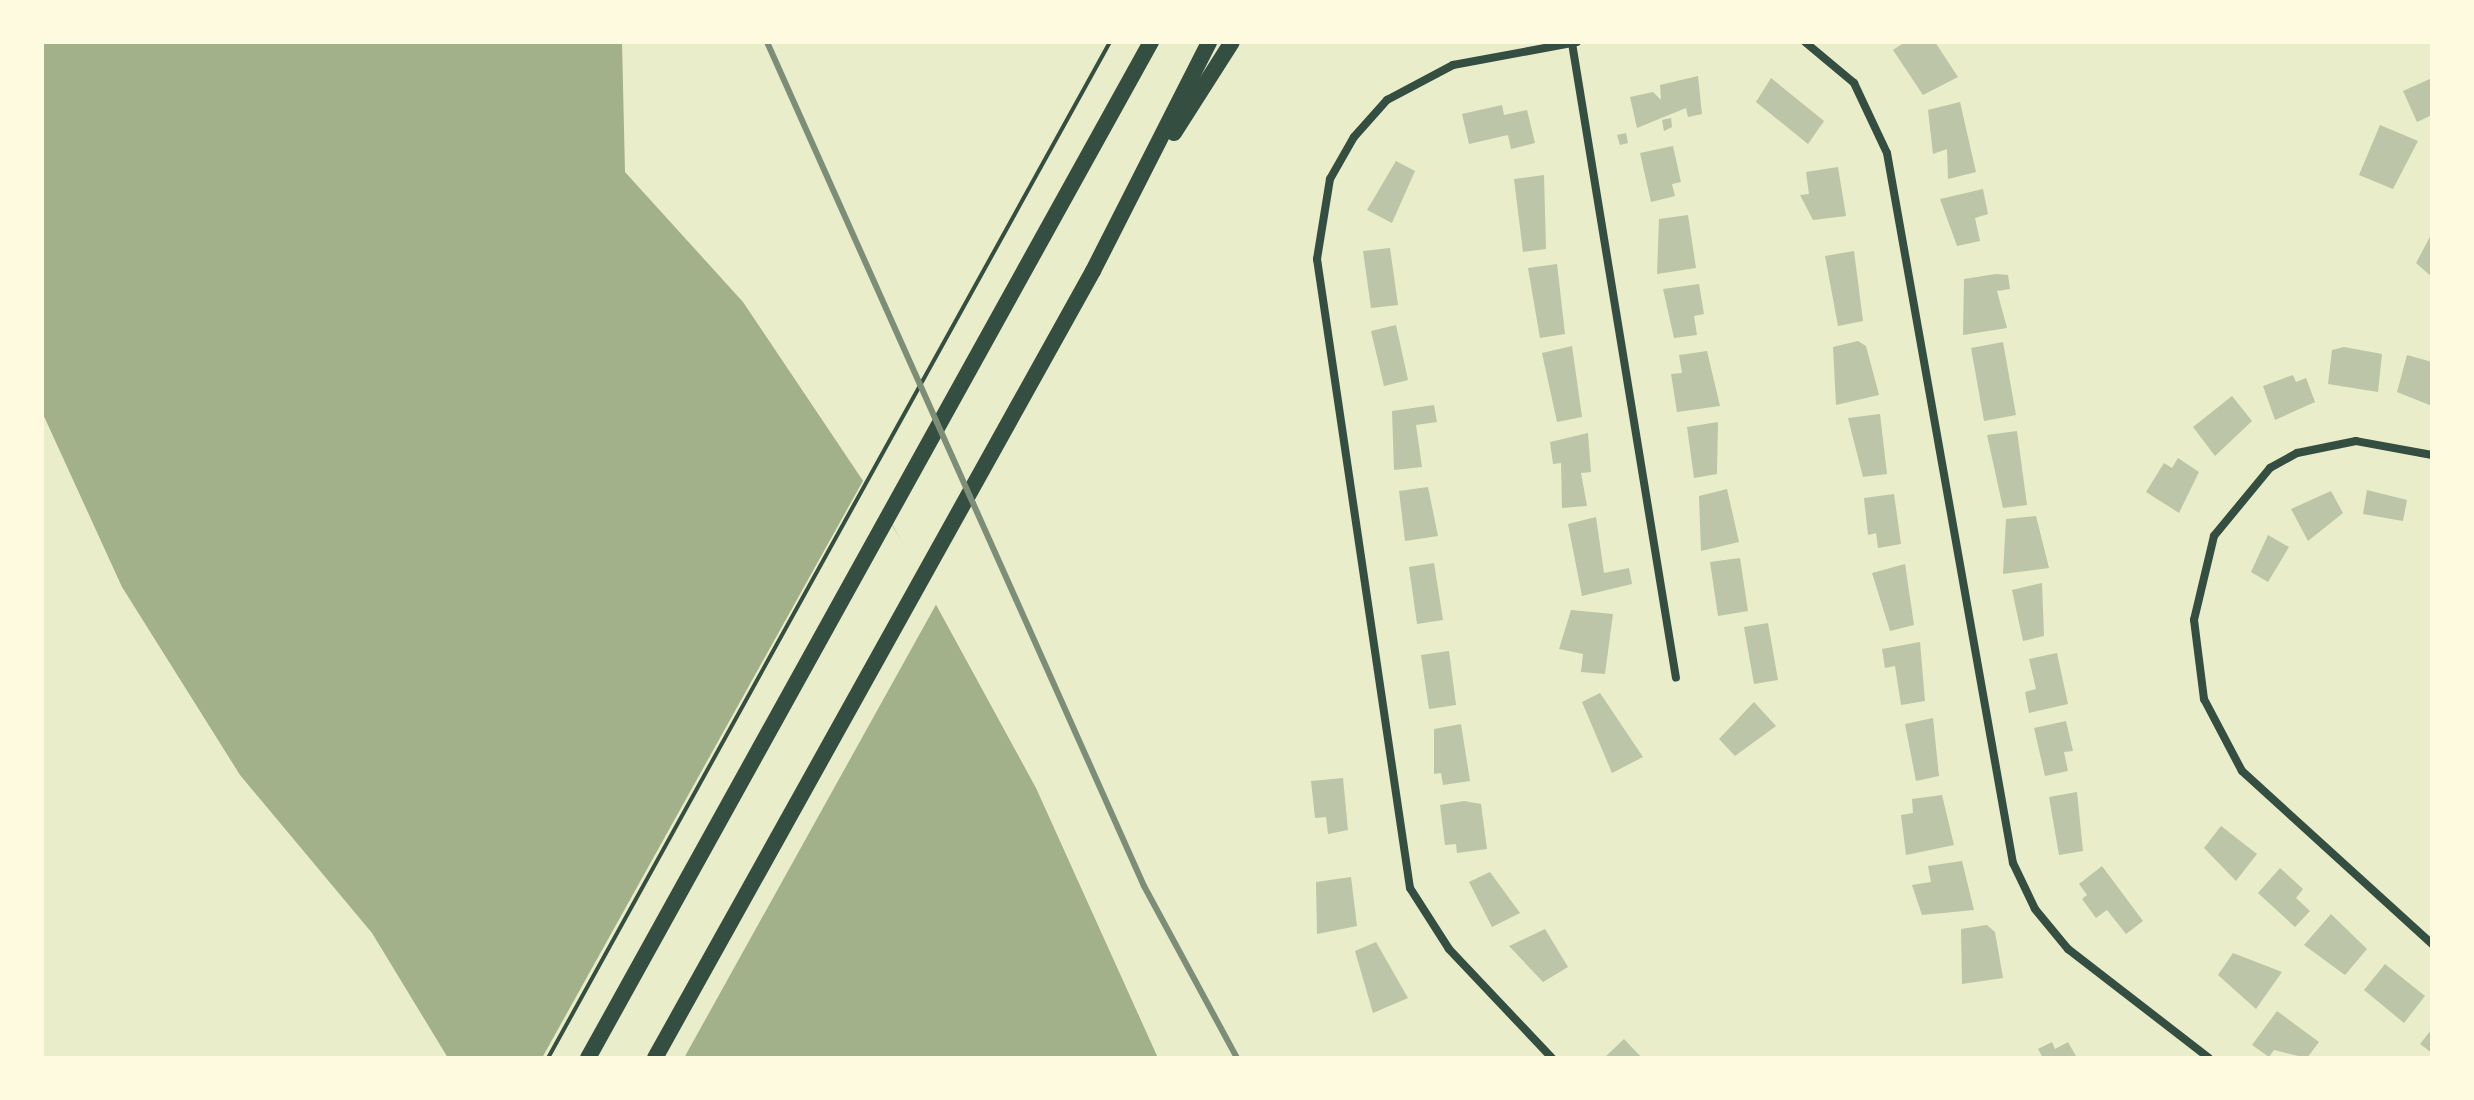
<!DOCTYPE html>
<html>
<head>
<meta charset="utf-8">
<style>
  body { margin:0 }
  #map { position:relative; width:2474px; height:1100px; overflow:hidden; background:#e9edc9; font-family:Roboto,sans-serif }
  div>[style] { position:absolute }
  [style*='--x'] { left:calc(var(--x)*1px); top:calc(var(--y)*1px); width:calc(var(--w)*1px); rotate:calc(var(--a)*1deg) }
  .water>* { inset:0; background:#a3b18a }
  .pier>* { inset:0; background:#e9edc9 }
  .building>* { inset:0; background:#bcc5a7 }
  .path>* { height:4px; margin:-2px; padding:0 2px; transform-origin:2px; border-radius:2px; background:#344e41 }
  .minor>* { height:8px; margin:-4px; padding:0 4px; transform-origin:4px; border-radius:4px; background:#344e41 }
  .motorway>* { height:16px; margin:-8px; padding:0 8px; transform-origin:8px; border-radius:8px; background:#344e41 }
  .rail>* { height:6px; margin:-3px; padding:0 3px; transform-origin:3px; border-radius:3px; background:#7c8e77 }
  span { translate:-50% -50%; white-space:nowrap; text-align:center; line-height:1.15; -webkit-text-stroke:8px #fefae0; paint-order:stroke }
  .frame { position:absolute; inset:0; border:44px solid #fefae0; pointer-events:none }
</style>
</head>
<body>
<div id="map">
  <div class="water">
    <i style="clip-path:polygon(42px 42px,622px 42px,625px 172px,743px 302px,892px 524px,1036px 788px,1158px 1058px,448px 1058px,372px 933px,240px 775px,122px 587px,42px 412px)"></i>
  </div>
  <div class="pier">
    <i style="clip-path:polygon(864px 479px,938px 601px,684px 1058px,542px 1058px)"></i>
  </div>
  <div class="building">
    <i style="clip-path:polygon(1905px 42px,1935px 42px,1958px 77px,1923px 95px,1893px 50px)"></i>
    <i style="clip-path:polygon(1698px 76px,1702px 114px,1688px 117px,1686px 108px,1637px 128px,1630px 97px,1653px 92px,1661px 100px,1660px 85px)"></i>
    <i style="clip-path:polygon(1771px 78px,1824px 121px,1808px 144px,1756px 102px)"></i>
    <i style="clip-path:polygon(2432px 78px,2432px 115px,2417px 122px,2403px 91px)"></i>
    <i style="clip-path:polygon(1960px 102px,1976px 172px,1948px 179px,1947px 149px,1933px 154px,1928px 110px)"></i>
    <i style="clip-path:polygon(1502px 105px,1504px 115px,1527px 110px,1535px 143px,1511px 149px,1508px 135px,1469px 144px,1462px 114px)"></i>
    <i style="clip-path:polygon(1671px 118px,1672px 127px,1664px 131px,1662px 120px)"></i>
    <i style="clip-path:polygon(2380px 125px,2418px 141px,2393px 189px,2359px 175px)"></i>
    <i style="clip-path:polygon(1626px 133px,1628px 143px,1620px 145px,1617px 135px)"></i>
    <i style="clip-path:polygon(1673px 146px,1681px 182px,1672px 184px,1675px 196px,1651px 202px,1640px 153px)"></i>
    <i style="clip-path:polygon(1396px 161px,1415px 171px,1392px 223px,1367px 210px)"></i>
    <i style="clip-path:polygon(1838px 167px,1846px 216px,1813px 220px,1800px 195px,1809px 194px,1806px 172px)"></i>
    <i style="clip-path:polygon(1544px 175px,1546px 249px,1523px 252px,1514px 179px)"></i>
    <i style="clip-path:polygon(1983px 189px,1988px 214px,1975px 218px,1980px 241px,1957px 246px,1940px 199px)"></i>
    <i style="clip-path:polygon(1688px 215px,1696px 268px,1657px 274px,1659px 219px)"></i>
    <i style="clip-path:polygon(2432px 233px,2432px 277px,2416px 263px)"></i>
    <i style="clip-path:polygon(1390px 248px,1398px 305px,1371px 308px,1363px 251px)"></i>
    <i style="clip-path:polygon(1854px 251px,1863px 321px,1838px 326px,1825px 256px)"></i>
    <i style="clip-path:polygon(1557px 264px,1565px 334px,1540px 338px,1528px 268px)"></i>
    <i style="clip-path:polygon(1996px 274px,2008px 275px,2010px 289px,1997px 291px,2007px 328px,1963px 335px,1964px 279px)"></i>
    <i style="clip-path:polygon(1699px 284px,1704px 314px,1694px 316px,1697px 335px,1674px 338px,1663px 289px)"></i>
    <i style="clip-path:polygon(1396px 325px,1408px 380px,1384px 386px,1371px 331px)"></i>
    <i style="clip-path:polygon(1858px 341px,1866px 346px,1879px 395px,1836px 405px,1833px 347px)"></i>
    <i style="clip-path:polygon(2003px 342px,2016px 415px,1984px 421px,1971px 348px)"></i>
    <i style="clip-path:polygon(1572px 346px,1582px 417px,1557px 422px,1542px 353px)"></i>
    <i style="clip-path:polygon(2344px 347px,2382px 354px,2378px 392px,2328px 384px,2332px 350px)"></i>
    <i style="clip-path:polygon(1707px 351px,1720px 406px,1677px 412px,1671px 374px,1682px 373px,1679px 355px)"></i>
    <i style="clip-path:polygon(2407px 355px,2432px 362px,2432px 406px,2397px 392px)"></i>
    <i style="clip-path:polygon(2293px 375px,2296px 382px,2306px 378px,2315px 402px,2275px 420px,2263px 386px)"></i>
    <i style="clip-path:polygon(2232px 396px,2252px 421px,2215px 456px,2193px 427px)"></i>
    <i style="clip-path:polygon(1434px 405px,1437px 422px,1416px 425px,1422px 467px,1394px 470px,1392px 411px)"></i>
    <i style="clip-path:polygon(1880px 414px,1887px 474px,1863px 477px,1848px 418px)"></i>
    <i style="clip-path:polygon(1718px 422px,1717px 474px,1694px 478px,1687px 427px)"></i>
    <i style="clip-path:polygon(2017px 431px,2027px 505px,2003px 508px,1987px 435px)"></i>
    <i style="clip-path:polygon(1588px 433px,1591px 472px,1581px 473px,1587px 506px,1562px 508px,1561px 463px,1553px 464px,1550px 442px)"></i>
    <i style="clip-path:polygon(2178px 458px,2199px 472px,2179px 513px,2146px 492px,2164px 463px,2172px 468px)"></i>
    <i style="clip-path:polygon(1428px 487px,1438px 536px,1405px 541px,1399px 491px)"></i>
    <i style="clip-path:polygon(1727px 489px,1739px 542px,1701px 551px,1699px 496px)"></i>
    <i style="clip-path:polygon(2367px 490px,2407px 500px,2403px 521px,2363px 514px)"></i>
    <i style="clip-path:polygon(2331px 491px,2343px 513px,2308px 541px,2291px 509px)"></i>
    <i style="clip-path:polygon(1894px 494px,1901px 544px,1878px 548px,1876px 533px,1868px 535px,1864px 498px)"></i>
    <i style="clip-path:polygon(2036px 516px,2049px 568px,2003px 574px,2006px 519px)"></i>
    <i style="clip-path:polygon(1596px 517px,1604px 573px,1629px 568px,1632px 584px,1582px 596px,1568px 524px)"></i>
    <i style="clip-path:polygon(2268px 535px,2289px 547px,2268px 582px,2251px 572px)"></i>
    <i style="clip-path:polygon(1740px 558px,1748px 611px,1718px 616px,1710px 562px)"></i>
    <i style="clip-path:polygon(1434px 563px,1443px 620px,1417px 624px,1409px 567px)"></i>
    <i style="clip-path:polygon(1905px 564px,1914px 625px,1890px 631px,1872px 573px)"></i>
    <i style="clip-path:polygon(2042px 583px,2044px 636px,2023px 641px,2012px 590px)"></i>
    <i style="clip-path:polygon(1571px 610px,1613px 614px,1605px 674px,1581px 672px,1583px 654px,1559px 649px)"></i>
    <i style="clip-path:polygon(1768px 623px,1778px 680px,1754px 684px,1744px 627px)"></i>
    <i style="clip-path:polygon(1920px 642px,1925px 701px,1901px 705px,1895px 666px,1885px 668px,1882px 649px)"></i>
    <i style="clip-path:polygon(1449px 651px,1456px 705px,1429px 709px,1421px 655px)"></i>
    <i style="clip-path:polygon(2057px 653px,2068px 704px,2029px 713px,2025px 692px,2036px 689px,2029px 659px)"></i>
    <i style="clip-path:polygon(1600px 693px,1643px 757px,1612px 773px,1582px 702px)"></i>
    <i style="clip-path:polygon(1754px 702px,1776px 726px,1735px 756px,1719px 739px)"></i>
    <i style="clip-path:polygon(1933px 718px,1939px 776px,1916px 781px,1905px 724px)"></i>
    <i style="clip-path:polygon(2066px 721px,2073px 751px,2064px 752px,2068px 771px,2045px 776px,2034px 728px)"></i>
    <i style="clip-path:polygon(1461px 724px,1470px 781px,1443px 785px,1441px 773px,1434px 774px,1434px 729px)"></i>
    <i style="clip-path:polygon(1343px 778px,1348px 830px,1328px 834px,1326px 817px,1315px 818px,1311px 781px)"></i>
    <i style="clip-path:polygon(2077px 792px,2083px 851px,2059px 855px,2049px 797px)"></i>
    <i style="clip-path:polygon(1942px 795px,1954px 845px,1906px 855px,1901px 815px,1913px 813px,1912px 799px)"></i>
    <i style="clip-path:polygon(1464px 801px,1481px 804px,1487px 849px,1457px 853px,1456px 844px,1445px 845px,1440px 805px)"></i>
    <i style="clip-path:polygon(2221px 826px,2257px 854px,2236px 881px,2204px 848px)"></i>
    <i style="clip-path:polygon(1962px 861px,1974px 910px,1922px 915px,1912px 885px,1931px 882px,1928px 866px)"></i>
    <i style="clip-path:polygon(2102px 866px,2143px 921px,2126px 934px,2107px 910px,2096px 918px,2082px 899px,2087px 895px,2079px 884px)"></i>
    <i style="clip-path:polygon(2280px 868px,2303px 889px,2296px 898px,2310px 911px,2295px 927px,2258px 893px)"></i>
    <i style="clip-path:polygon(1490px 872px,1520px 913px,1492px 927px,1469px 882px)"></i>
    <i style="clip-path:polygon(1351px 877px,1357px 926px,1317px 934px,1316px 882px)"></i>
    <i style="clip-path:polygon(2331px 914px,2367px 949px,2345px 975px,2304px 945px)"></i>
    <i style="clip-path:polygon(1987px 925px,1995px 932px,2003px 978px,1962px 984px,1961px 929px)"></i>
    <i style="clip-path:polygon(1545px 929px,1568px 967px,1543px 982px,1509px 946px)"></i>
    <i style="clip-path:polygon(1376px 942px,1408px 998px,1373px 1013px,1355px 951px)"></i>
    <i style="clip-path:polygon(2233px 953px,2282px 972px,2256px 1009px,2218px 975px)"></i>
    <i style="clip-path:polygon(2385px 964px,2425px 996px,2404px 1023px,2364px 990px)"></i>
    <i style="clip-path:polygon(2277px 1011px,2319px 1042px,2307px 1058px,2274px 1050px,2269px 1057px,2252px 1045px)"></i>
    <i style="clip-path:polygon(2432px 1029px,2432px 1053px,2420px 1044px)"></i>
    <i style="clip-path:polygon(1624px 1039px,1642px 1058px,1604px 1058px)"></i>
    <i style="clip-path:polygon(2052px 1042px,2055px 1049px,2068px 1042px,2077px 1058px,2043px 1058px,2038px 1049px)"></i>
  </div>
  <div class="path">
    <i style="--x:548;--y:1058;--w:1161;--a:-61.05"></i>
  </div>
  <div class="minor">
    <i style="--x:1805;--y:42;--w:64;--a:39.9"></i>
    <i style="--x:1854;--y:83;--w:77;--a:64.8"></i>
    <i style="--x:1887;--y:153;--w:721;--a:79.94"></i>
    <i style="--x:2013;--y:863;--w:51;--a:64.4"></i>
    <i style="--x:2035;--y:909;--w:52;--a:50.5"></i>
    <i style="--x:2068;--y:949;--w:178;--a:37.7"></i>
    <i style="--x:1572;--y:43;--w:643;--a:80.7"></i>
    <i style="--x:2432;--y:455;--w:77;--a:-169.6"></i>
    <i style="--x:2356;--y:441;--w:60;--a:168.5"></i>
    <i style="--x:2297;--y:453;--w:31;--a:151"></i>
    <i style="--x:2270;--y:468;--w:88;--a:129.5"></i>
    <i style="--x:2214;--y:536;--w:86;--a:103.4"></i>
    <i style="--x:2194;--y:620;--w:80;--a:82.8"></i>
    <i style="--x:2204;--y:699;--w:81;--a:62.2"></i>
    <i style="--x:2242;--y:771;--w:257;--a:42.3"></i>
    <i style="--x:1552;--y:1058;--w:150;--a:-133.4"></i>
    <i style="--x:1449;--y:949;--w:72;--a:-122.6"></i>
    <i style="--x:1410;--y:888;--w:636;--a:-98.41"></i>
    <i style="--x:1317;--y:259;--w:81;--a:-80.8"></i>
    <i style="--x:1330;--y:179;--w:48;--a:-60.3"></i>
    <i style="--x:1354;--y:137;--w:50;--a:-48.3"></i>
    <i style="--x:1387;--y:100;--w:75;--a:-27.9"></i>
    <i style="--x:1453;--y:65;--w:126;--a:-10.5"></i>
  </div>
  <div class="motorway">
    <i style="--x:1174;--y:133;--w:108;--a:-57.5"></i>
    <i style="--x:588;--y:1058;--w:1162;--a:-61.01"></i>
    <i style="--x:655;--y:1058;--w:901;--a:-60.9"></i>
    <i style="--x:1093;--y:271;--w:257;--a:-63.1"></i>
  </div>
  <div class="rail">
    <i style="--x:767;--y:42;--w:924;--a:65.93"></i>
    <i style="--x:1144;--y:886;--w:196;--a:61.6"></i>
  </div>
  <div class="frame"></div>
</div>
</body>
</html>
